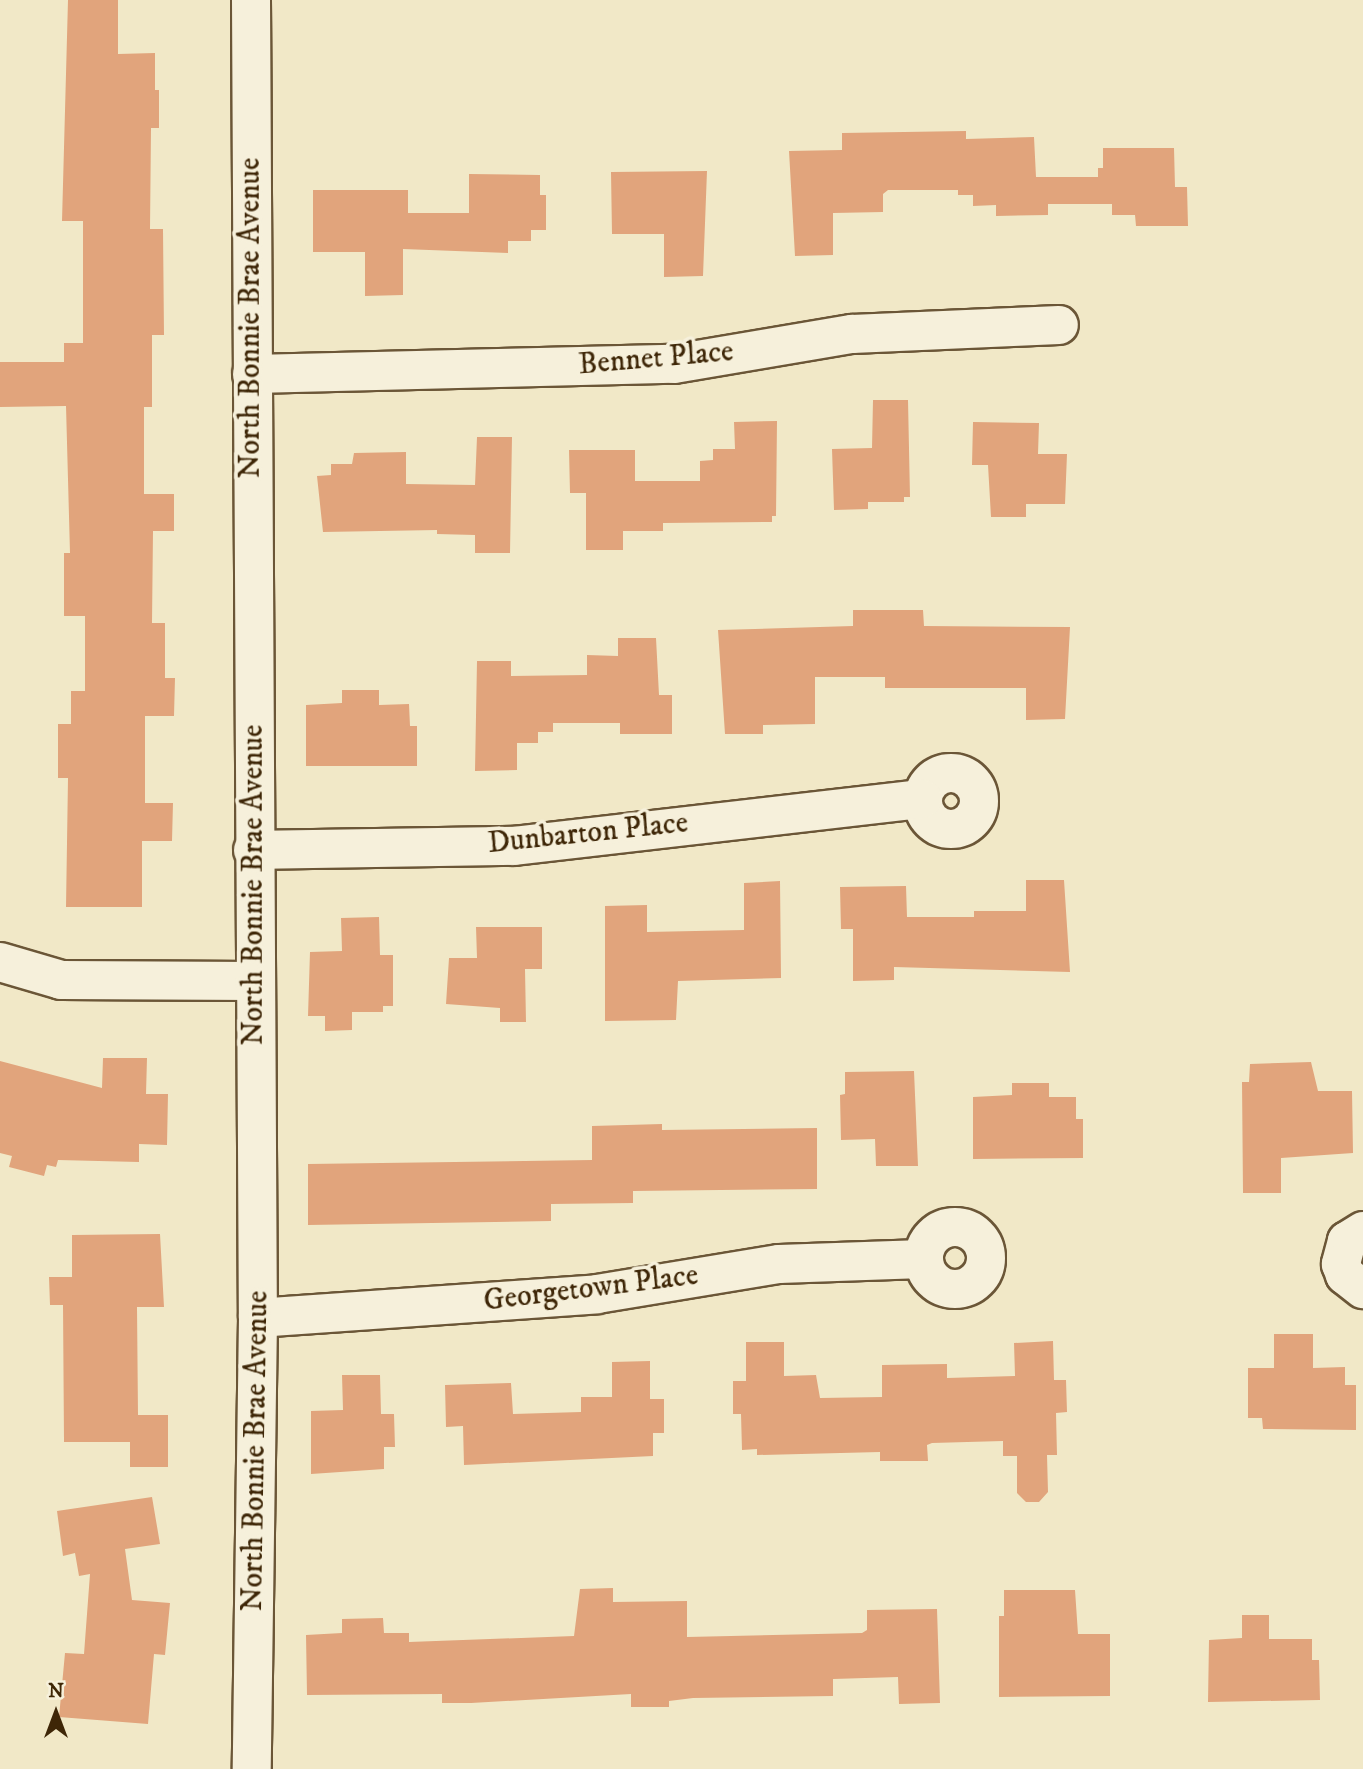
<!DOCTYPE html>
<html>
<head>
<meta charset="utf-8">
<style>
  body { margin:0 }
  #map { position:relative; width:1363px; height:1769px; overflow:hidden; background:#f1e8c7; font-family:"IM FELL DW Pica",serif }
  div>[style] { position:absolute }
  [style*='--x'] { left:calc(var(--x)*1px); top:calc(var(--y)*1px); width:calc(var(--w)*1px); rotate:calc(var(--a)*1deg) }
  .building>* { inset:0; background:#e1a47c }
  .roads { filter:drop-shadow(2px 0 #6b5637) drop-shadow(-2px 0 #6b5637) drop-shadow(0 2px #6b5637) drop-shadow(0 -2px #6b5637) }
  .minor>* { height:38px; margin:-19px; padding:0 19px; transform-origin:19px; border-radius:19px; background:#f6f0db }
  .minor>.ring { margin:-19px; padding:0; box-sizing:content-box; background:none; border:38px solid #f6f0db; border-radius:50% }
  span { translate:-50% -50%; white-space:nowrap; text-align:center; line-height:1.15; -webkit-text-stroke:7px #f6f0db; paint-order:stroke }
  .street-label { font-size:30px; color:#3e2607 }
  .north { position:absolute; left:21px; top:1678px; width:70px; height:70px; -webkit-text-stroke:5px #f6f0db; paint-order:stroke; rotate:0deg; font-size:19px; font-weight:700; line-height:28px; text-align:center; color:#3e2607 }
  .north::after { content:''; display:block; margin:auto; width:24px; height:32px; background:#3e2607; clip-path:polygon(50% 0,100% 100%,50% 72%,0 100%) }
</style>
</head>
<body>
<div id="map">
  <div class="building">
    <i style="clip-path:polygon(68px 0,118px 0,118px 54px,155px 53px,155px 90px,159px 90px,159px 128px,151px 128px,150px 229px,163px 229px,164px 335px,152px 335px,152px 407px,144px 407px,144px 494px,174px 494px,174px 531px,153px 531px,152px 623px,165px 623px,165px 678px,175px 678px,174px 716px,145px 716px,145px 803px,173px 803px,172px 841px,142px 841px,142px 907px,66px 907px,68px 778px,58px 778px,58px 724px,71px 724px,71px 691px,85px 691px,85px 616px,64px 616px,64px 553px,70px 553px,66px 406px,0 407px,0 362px,64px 362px,64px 343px,83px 343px,83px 221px,62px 221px)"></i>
    <i style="clip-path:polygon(966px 131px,966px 139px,1034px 137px,1036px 177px,1098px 177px,1098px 168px,1103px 168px,1103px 148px,1174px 148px,1175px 187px,1187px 187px,1188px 226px,1136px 226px,1135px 215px,1112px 215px,1112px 204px,1048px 204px,1048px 215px,996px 216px,996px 205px,973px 206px,973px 195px,958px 195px,958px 190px,888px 190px,883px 194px,883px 212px,833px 213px,833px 255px,795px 256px,789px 151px,842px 150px,842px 133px)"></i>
    <i style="clip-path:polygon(707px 171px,703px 276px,664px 277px,664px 234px,612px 234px,611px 172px)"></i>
    <i style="clip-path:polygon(469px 174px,540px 175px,540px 195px,546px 195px,546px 230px,531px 230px,531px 241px,508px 241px,508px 253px,403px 249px,403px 295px,365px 296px,365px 252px,313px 252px,313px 190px,408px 190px,408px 213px,469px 213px)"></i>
    <i style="clip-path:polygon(873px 400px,908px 400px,910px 497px,904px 497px,904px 502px,868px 502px,868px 509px,834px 510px,832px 449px,872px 448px)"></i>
    <i style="clip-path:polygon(777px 421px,776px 516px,772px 516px,772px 522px,663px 523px,663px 531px,623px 531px,623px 550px,586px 550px,586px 493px,570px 493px,569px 450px,635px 450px,635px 481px,700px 481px,700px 461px,713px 460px,713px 449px,735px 449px,734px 422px)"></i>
    <i style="clip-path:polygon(973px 422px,1039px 423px,1038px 454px,1067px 454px,1065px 504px,1026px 504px,1026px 517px,991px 517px,988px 465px,972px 465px)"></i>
    <i style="clip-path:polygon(477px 437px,512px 437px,510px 553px,475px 553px,475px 535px,437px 534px,437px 530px,323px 532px,317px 476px,331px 475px,331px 464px,352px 464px,354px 453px,406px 452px,406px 484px,475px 485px)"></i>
    <i style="clip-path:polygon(853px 610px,923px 610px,924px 626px,1070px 627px,1065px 719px,1026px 720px,1026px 688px,885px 688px,885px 677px,815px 677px,815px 724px,763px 725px,763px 734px,725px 734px,718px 630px,853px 626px)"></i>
    <i style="clip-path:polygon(618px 638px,656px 638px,659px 695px,672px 695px,672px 734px,620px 734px,620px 723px,553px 723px,553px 732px,538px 732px,538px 743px,517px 743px,517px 770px,475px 771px,477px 661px,511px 661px,511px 676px,587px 675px,587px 655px,618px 656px)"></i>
    <i style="clip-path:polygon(342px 690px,379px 690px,379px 705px,409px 704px,410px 726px,417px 726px,417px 766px,306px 766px,306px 705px,342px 703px)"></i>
    <i style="clip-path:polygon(1026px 880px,1064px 880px,1070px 972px,894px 967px,894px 980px,853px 981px,853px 929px,841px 929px,840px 887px,906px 886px,907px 917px,974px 917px,974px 911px,1026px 911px)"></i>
    <i style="clip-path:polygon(780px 881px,781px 978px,678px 981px,676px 1020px,605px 1021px,605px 906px,647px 905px,647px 932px,744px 930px,744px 883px)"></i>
    <i style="clip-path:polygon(379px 917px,380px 955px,393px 955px,393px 1006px,383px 1006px,383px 1012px,352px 1012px,352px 1030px,325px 1031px,325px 1016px,308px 1016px,310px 952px,342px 951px,341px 918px)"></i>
    <i style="clip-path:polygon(476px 927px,542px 927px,542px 969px,525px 969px,526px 1022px,500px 1022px,500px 1008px,446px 1004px,449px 958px,477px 958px)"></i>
    <i style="clip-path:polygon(103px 1058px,147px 1058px,146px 1094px,168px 1094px,167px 1145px,139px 1144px,139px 1162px,58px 1160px,56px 1167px,47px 1165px,44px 1176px,9px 1167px,12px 1156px,0 1153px,0 1061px,102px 1088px)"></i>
    <i style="clip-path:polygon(1311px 1062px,1318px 1091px,1352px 1091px,1353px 1153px,1281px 1158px,1281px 1193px,1243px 1193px,1242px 1082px,1249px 1082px,1250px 1064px)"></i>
    <i style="clip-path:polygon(914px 1071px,918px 1166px,876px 1166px,875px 1139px,841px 1140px,840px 1095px,845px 1094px,845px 1072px)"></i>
    <i style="clip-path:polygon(1012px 1083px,1049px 1083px,1049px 1097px,1076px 1097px,1076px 1119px,1083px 1119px,1083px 1158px,973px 1159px,973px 1097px,1012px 1095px)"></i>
    <i style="clip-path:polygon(662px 1124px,662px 1130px,817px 1128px,817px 1189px,633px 1191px,633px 1203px,551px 1204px,551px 1221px,308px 1225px,308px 1164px,592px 1160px,592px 1126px)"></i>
    <i style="clip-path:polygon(160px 1234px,164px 1307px,137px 1307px,138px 1415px,168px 1415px,168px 1467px,130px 1467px,130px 1442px,64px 1442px,63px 1305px,50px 1305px,49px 1277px,72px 1277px,72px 1235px)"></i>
    <i style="clip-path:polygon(1274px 1334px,1313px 1334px,1313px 1368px,1345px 1367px,1345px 1385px,1356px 1385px,1356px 1430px,1263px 1429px,1262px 1418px,1248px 1418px,1248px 1368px,1274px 1368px)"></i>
    <i style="clip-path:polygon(1053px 1341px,1054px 1380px,1066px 1380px,1067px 1412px,1056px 1413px,1057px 1455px,1047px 1455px,1048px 1492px,1039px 1502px,1026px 1502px,1017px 1493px,1017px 1456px,1003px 1456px,1003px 1441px,932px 1443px,927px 1445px,928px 1461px,880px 1461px,880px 1452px,757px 1455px,757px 1449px,742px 1450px,741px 1414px,733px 1414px,733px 1381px,746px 1381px,746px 1342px,784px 1342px,784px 1376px,816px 1375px,820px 1398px,882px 1397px,882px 1365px,947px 1364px,947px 1378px,1015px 1376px,1014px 1343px)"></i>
    <i style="clip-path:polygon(650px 1361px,650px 1399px,664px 1399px,664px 1433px,653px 1433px,653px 1456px,464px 1465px,463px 1426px,446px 1427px,445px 1385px,511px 1383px,513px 1414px,581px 1412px,581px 1397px,612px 1397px,612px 1362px)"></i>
    <i style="clip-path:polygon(342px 1375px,380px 1375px,381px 1414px,394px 1414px,395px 1447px,384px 1447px,384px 1469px,311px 1474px,311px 1411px,343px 1410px)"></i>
    <i style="clip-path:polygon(152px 1497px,160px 1544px,125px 1549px,132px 1600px,170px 1603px,165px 1655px,154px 1654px,148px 1724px,59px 1717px,65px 1653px,84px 1654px,90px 1574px,79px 1576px,75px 1553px,63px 1556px,57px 1511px)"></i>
    <i style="clip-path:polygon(613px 1588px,613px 1602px,687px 1601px,687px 1637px,862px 1633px,867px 1630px,867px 1610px,937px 1609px,940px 1703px,899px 1704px,898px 1677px,833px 1679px,833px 1696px,693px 1698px,669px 1701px,669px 1707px,631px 1707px,631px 1694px,471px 1703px,442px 1703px,442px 1694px,307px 1695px,306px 1635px,342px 1633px,342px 1619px,383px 1618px,384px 1633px,409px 1633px,409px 1642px,574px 1636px,580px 1589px)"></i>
    <i style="clip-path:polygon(1004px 1590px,1075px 1590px,1078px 1634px,1110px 1634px,1110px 1696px,999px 1697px,999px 1616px,1004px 1616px)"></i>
    <i style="clip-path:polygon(1242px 1615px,1269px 1615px,1269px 1639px,1312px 1639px,1312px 1660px,1319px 1660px,1320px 1700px,1208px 1702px,1209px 1640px,1242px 1638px)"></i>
  </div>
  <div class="roads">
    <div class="minor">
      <i style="--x:251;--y:0;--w:1318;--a:89.7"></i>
      <i style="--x:258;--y:1318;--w:451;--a:90.8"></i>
      <i style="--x:252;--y:374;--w:422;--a:-1.4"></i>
      <i style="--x:674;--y:364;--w:181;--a:-9.6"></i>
      <i style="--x:852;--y:334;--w:207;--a:-2.5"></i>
      <i class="ring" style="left:923px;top:773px;width:18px;height:18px"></i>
      <i style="--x:253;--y:850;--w:261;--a:-0.9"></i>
      <i style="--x:514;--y:846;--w:411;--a:-6.6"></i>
      <i style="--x:0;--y:962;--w:64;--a:16.4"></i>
      <i style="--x:61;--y:980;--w:193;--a:0.3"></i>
      <i class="ring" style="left:924px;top:1227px;width:24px;height:24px"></i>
      <i style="--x:1363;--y:1231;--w:19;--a:148"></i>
      <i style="--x:1347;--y:1241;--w:24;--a:105"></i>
      <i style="--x:1341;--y:1264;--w:12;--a:70"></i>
      <i style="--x:1345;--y:1275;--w:23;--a:38"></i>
      <i style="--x:258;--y:1318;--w:340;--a:-4"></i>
      <i style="--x:597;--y:1294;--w:184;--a:-9.4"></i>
      <i style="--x:779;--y:1264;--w:144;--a:-2"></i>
    </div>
  </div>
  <div class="street-label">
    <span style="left:251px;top:318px;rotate:-90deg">North Bonnie Brae Avenue</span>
    <span style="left:656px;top:359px;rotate:-5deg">Bennet Place</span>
    <span style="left:588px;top:834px;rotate:-6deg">Dunbarton Place</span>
    <span style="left:254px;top:885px;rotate:-90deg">North Bonnie Brae Avenue</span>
    <span style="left:591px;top:1289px;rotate:-7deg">Georgetown Place</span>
    <span style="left:256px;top:1451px;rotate:-89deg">North Bonnie Brae Avenue</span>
  </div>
  <div class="north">N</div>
</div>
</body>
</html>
